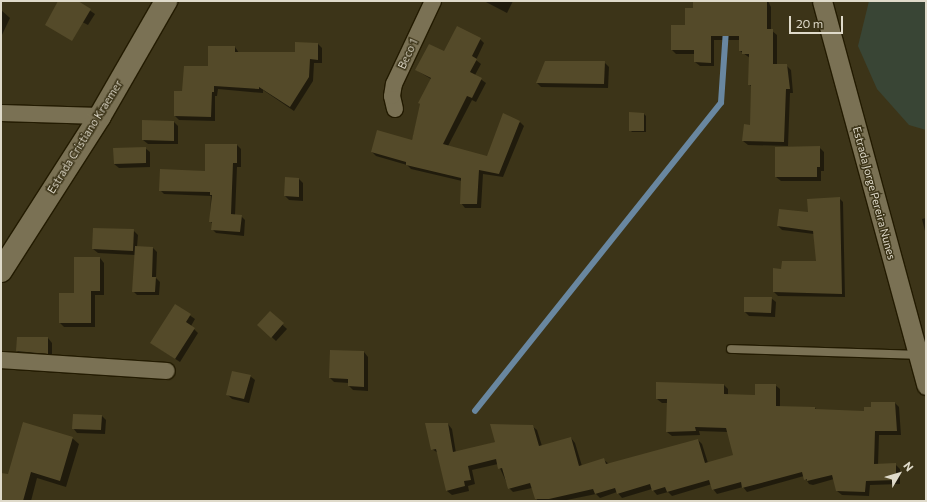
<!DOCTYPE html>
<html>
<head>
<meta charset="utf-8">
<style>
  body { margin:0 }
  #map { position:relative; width:927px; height:502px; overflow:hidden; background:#3c3418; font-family:Commissioner,sans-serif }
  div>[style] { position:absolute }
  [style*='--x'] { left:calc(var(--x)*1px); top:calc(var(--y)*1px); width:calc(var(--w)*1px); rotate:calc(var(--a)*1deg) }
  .green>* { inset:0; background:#394535 }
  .shadow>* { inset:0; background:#0007 }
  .stream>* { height:5.5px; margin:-2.75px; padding:0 2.75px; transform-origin:2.75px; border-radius:2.75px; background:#6987a0 }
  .building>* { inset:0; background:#544a29 }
  .roads { filter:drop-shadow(1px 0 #231b01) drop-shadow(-1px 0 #231b01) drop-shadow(0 1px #231b01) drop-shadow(0 -1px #231b01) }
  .service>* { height:8px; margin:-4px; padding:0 4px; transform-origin:4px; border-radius:4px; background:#7a7154 }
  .minor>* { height:16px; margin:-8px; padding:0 8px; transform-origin:8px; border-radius:8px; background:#7a7154 }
  .tertiary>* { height:19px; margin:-9.5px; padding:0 9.5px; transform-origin:9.5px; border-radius:9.5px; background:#7a7154 }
  .secondary>* { height:22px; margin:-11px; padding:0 11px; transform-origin:11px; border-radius:11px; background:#7a7154 }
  span { translate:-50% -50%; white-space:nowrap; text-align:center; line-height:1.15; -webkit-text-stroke:3px #3c3418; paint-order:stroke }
  .street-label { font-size:11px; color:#dfdaca }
  .frame { position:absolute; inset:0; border:2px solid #dfdaca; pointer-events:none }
  .north { position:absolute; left:879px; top:454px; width:40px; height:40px; -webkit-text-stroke:3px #3c3418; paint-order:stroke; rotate:52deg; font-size:11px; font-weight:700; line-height:16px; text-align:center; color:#dfdaca }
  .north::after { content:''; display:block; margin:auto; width:14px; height:18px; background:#dfdaca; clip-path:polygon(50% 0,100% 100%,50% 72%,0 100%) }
  .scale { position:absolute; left:789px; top:16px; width:54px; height:18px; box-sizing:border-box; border:2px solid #dfdaca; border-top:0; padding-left:5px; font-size:12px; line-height:14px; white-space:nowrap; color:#dfdaca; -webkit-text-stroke:3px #3c3418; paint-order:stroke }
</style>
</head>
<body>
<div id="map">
  <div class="green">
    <i style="clip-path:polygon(869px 1px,926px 1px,926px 130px,909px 125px,877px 89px,858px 46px)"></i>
  </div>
  <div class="shadow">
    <i style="clip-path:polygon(60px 1px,76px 1px,95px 14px,88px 25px,61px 11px)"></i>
    <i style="clip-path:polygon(484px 1px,513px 1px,507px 13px)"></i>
    <i style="clip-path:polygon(694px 1px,768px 1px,771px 7px,771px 30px,777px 35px,777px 65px,786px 65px,791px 70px,793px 93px,790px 93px,788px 146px,748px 145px,743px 141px,751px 126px,752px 87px,749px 84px,750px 58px,740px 51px,740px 40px,714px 40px,714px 66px,700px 66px,695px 62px,695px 54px,676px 54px,672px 50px,672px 26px,686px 26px,694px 9px)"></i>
    <i style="clip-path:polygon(1px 10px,10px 18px,1px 37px)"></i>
    <i style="clip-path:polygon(480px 39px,484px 43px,476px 60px,481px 64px,475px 75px,486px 83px,476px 102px,472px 100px,448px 146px,487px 158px,520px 122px,524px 126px,503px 177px,483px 174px,481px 208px,465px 208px,461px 203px,462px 181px,411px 169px,407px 165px,376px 156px,372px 152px,412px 141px,421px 105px,419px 103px,431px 79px,416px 70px,445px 53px)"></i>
    <i style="clip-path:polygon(318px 44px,322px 48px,322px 63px,314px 63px,313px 81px,294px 111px,263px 90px,263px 93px,218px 89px,217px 96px,215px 96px,215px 121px,179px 120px,175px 116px,183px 92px,209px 67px,235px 47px,239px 53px,296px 53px)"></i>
    <i style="clip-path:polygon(604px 62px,609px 67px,608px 88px,541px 87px,537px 83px)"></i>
    <i style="clip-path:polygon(644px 114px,646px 116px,646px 132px,632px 132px,630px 130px)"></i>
    <i style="clip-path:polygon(143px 121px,174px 122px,178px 126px,178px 144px,148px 144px,143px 140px)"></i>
    <i style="clip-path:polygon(237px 145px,241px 149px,241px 167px,237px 167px,235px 215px,241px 216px,245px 220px,244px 236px,216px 233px,212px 229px,213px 224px,210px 221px,211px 196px,164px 194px,160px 190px,206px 172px)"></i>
    <i style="clip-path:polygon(819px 147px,824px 152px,824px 171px,821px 171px,821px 181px,781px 181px,776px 177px)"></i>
    <i style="clip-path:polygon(145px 148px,150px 152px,150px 167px,119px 168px,114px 164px)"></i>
    <i style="clip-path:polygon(299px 179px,303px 183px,303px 201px,289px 200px,285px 196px)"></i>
    <i style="clip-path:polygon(839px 198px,843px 202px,845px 297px,778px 296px,774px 292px,782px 270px,817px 262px,814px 234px,782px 230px,778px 226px,809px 214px)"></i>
    <i style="clip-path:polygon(926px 218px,926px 235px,922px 219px)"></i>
    <i style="clip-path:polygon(133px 230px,138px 235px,137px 247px,153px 248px,157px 252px,156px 278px,160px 282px,159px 295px,137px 295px,133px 291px,135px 255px,98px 253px,93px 249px)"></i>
    <i style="clip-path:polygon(100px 258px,104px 263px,104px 295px,95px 295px,95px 327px,64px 327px,60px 323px,75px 294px)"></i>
    <i style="clip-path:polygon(771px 298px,776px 302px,775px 317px,749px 316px,745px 312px)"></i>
    <i style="clip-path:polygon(175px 305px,195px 319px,191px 326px,198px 333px,180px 362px,151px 343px)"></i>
    <i style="clip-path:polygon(270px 313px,287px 329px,276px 341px,263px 329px)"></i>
    <i style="clip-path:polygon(48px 338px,52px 343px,52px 358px,22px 356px,17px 351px)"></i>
    <i style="clip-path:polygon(331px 351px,364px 352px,368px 357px,368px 391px,353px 390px,349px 386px,349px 383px,334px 382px,330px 378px)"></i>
    <i style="clip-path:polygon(250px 376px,255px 380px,249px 403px,232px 399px,227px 394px)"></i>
    <i style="clip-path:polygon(724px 385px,728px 389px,728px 395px,756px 396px,775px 385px,780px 389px,780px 407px,815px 408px,817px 410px,865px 412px,895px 403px,899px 407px,901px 435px,879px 435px,878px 465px,895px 464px,900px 469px,900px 484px,870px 485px,869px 496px,842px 495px,837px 491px,834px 479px,813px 485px,809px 484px,804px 476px,747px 492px,743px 487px,717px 494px,713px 489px,712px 484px,672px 496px,668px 492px,657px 495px,652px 489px,622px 498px,617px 492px,600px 498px,596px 494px,562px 501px,538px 501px,536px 498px,532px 488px,513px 492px,509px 488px,498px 464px,472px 470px,475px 484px,468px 486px,469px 491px,452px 495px,447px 491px,438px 453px,432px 449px,448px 424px,452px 429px,456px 453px,496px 442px,532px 426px,537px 430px,542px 446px,571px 438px,575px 443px,582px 466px,604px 460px,609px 464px,698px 440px,702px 444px,708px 463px,735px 455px,728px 432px,699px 431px,700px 435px,672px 436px,667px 432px,668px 403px,662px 403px,657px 399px)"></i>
    <i style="clip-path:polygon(102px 416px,106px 420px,105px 434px,77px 433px,73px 428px)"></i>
    <i style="clip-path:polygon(72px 438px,79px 444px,66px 487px,37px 478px,31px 501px,1px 501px,1px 474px,8px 476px)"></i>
  </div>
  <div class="stream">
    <i style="--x:475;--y:411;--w:394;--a:-51.4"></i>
    <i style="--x:721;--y:103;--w:74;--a:-86.1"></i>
  </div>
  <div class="building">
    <i style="clip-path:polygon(58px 1px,78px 1px,91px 9px,72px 41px,45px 25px)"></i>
    <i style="clip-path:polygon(693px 1px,767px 1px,767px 29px,773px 29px,773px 64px,787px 64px,790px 89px,786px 89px,784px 142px,742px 141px,744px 124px,750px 125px,751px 85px,748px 85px,749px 54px,742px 54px,742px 51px,739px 51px,739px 36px,711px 36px,711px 63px,694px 62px,694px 50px,671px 50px,671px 25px,685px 25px,685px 8px,693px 8px)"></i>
    <i style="clip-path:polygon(457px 26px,481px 38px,472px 56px,477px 59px,470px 72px,482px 78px,472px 98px,467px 96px,443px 144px,487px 156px,503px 113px,520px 121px,499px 174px,479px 170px,477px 204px,460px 204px,461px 178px,406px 165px,406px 162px,371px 152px,377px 130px,412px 140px,420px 104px,418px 103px,431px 78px,415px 70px,429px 44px,444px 51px)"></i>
    <i style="clip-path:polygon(295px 42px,318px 43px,318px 60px,310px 59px,309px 77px,290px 107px,259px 87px,259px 89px,214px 86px,214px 92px,212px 92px,211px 117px,174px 116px,174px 91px,182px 91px,184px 66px,208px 66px,208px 46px,235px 46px,235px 52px,295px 52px)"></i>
    <i style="clip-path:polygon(545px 61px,605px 61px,604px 84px,536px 83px)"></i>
    <i style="clip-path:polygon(629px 112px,644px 113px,644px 131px,629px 131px)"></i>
    <i style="clip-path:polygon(142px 120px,174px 121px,174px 141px,142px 140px)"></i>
    <i style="clip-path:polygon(205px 144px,237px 144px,237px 163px,233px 163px,231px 214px,242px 215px,240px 232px,211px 230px,212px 222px,209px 222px,212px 195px,210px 195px,210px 192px,159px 191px,160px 169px,205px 171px)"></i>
    <i style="clip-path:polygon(820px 146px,820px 167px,817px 167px,817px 177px,775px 177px,775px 147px)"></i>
    <i style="clip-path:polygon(146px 147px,146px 163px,114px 164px,113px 148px)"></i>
    <i style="clip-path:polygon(285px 177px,299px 178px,299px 197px,284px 196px)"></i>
    <i style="clip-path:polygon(840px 197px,842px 294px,773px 292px,773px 268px,781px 269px,782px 261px,816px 261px,813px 231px,777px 226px,779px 209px,808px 212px,807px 199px)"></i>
    <i style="clip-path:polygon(93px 228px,134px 229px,133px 251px,92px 249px)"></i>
    <i style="clip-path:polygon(135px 246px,153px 247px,152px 277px,156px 277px,155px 292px,132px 292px)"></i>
    <i style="clip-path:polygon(74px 257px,100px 257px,100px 291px,91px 291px,91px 323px,59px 323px,59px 293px,74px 293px)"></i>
    <i style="clip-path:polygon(744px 297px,772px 297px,771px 313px,744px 312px)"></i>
    <i style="clip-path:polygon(175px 304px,191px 314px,186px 322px,195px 328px,175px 359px,150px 343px)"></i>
    <i style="clip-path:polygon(270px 311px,284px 323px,271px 338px,257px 325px)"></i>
    <i style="clip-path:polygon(17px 337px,48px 337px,48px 354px,16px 351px)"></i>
    <i style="clip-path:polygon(330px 350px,364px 351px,364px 387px,348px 386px,348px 379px,329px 378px)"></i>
    <i style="clip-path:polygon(232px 371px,251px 375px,244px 399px,226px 395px)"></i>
    <i style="clip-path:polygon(656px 382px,724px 384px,724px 394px,755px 395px,755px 384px,776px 384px,776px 406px,815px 407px,815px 409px,864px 411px,864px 407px,871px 407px,871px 402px,895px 402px,897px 431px,875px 431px,874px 464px,896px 463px,896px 480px,866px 481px,865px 492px,836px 491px,832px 475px,807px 481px,807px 479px,804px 480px,802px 472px,742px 488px,741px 482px,712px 490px,709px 480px,667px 492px,665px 487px,652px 491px,650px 484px,617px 494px,615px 488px,595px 494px,593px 489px,549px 499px,535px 499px,530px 483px,508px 489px,502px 468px,498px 469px,496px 459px,468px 466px,471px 480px,464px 481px,465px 486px,446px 491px,436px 449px,431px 450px,425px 423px,448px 423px,453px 452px,495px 442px,490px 424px,533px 425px,539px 446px,571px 437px,579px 466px,604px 458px,606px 464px,698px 439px,705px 463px,733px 455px,726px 428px,695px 427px,696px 431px,666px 432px,667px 399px,656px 399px)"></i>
    <i style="clip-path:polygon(73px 414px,102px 415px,101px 430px,72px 429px)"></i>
    <i style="clip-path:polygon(23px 422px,73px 437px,60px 481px,31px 472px,23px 501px,1px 501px,1px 473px,8px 474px)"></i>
  </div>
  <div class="roads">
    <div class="service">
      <i style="--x:731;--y:349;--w:187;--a:1.8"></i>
    </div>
    <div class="minor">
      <i style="--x:395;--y:109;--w:13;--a:-103"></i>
      <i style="--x:392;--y:96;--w:12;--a:-81"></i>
      <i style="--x:394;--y:84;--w:92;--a:-64.8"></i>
      <i style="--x:1;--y:113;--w:99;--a:1.7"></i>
      <i style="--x:1;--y:360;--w:166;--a:3.8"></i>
    </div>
    <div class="tertiary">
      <i style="--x:822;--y:1;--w:398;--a:74.8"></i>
    </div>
    <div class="secondary">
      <i style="--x:1;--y:271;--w:184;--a:-57.4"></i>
      <i style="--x:100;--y:116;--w:133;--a:-60.1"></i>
    </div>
  </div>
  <div class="street-label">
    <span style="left:408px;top:54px;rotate:-65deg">Beco 1</span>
    <span style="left:85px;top:137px;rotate:-58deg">Estrada Cristiano Kraemer</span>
    <span style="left:874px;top:193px;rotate:75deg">Estrada Jorge Pereira Nunes</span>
  </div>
  <div class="frame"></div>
  <div class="north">N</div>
  <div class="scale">20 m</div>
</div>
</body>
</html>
